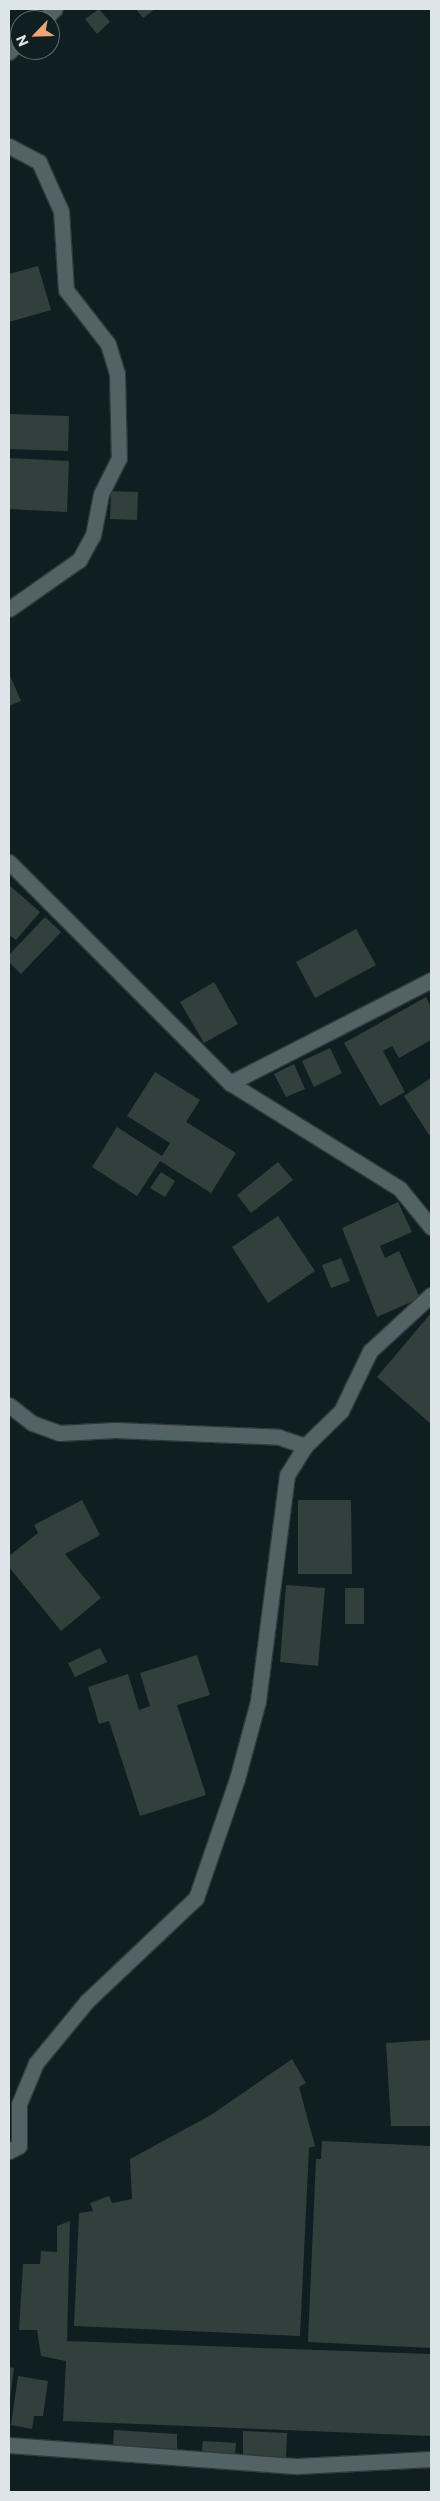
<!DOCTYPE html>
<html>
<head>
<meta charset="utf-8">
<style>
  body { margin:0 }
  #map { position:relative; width:440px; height:2501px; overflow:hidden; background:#0f1e20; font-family:Commissioner,sans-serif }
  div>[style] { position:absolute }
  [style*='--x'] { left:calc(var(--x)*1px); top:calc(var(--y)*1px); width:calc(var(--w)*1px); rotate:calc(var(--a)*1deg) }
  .building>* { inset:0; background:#31403c }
  .roads { filter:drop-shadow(1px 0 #30393b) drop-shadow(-1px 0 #30393b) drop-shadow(0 1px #30393b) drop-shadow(0 -1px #30393b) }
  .minor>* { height:15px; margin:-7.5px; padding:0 7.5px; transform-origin:7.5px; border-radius:7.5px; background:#526265 }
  span { translate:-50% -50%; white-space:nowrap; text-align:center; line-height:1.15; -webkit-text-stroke:5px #0f1e20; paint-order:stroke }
  .frame { position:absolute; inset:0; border:10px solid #dce5e7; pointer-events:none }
  .north { position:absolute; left:10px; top:10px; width:50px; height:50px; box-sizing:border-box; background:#0f1e20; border:1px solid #616e70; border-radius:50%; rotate:246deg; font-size:14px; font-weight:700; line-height:20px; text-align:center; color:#dce5e7 }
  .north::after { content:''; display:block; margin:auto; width:18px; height:22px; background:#efa376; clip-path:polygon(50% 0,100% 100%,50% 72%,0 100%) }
</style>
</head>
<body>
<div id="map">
  <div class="building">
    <i style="clip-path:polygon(99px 9px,110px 22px,97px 34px,85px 19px)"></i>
    <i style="clip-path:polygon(136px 9px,155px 9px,143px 18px)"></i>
    <i style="clip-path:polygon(38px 266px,51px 310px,9px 322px,9px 274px)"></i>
    <i style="clip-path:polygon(9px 414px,69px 416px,68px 451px,9px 449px)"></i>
    <i style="clip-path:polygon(9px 458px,69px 461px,67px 512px,9px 509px)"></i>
    <i style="clip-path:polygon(111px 491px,138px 492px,137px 520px,110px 519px)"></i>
    <i style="clip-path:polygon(9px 673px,21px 701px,9px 706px)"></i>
    <i style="clip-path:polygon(9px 885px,40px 912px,16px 940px,9px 935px)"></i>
    <i style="clip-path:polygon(45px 917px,61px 932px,21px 974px,9px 962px,9px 955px)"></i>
    <i style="clip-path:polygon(356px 929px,376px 965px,315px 998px,296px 962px)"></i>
    <i style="clip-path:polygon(214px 982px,238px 1024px,204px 1043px,180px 1002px)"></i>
    <i style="clip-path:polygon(426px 997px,431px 1007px,431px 1040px,399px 1058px,392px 1046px,383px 1051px,405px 1092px,380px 1106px,344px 1043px)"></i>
    <i style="clip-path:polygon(330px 1048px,342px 1073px,314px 1087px,302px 1061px)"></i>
    <i style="clip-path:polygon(294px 1064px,305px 1089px,286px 1097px,274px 1074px)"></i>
    <i style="clip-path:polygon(155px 1072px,200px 1100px,186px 1122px,236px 1153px,211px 1193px,160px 1161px,137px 1196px,92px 1167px,117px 1127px,162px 1156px,170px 1143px,127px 1116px)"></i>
    <i style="clip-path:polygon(431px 1078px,431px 1134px,429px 1135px,404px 1096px)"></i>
    <i style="clip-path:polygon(278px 1162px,293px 1180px,251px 1213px,237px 1195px)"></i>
    <i style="clip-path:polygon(161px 1172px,175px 1181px,165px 1197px,150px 1188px)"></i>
    <i style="clip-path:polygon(398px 1202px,412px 1232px,380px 1246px,385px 1258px,399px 1251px,420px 1298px,377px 1317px,342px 1228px)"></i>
    <i style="clip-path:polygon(278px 1216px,315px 1271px,268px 1303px,232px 1247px)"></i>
    <i style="clip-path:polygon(341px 1258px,350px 1281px,331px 1288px,322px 1265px)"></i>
    <i style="clip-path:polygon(431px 1313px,431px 1424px,377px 1377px)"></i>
    <i style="clip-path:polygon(82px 1500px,100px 1535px,65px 1554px,101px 1598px,61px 1631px,9px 1567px,9px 1556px,38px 1533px,34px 1525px)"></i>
    <i style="clip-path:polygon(298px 1500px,351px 1500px,352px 1574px,298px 1574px)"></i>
    <i style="clip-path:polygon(286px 1585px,325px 1588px,318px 1666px,280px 1662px)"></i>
    <i style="clip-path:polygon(345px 1588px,364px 1588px,364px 1624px,345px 1624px)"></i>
    <i style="clip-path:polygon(100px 1648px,107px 1662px,75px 1677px,68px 1663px)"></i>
    <i style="clip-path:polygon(197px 1655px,210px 1695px,177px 1705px,206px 1795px,140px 1816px,109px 1721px,99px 1724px,88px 1687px,128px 1674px,139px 1710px,150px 1706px,140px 1673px)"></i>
    <i style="clip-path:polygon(431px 2040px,431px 2126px,391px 2126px,386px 2043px)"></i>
    <i style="clip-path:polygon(292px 2059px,306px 2083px,299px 2087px,315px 2146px,309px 2148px,300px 2336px,74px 2326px,79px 2213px,93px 2211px,90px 2203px,109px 2196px,112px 2203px,132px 2199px,130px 2159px,211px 2115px)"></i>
    <i style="clip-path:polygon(322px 2141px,431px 2146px,431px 2348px,308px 2342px,316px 2159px,321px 2159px)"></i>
    <i style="clip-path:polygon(70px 2221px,67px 2341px,431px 2354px,431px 2436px,63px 2421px,66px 2361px,41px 2356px,37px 2330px,19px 2330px,23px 2264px,40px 2264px,41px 2251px,57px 2252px,57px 2226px)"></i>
    <i style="clip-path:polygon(9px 2367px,14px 2368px,10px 2399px,9px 2399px)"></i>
    <i style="clip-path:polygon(18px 2376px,48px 2381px,43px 2416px,34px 2416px,32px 2429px,11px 2425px)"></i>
    <i style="clip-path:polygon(114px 2430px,177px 2434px,177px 2449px,113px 2445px)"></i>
    <i style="clip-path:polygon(243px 2431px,287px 2433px,286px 2458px,243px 2456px)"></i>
    <i style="clip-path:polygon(203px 2441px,236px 2443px,235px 2454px,202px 2451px)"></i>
  </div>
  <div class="roads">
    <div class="minor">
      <i style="--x:43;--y:20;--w:16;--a:-43"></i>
      <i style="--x:9;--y:52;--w:16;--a:-45"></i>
      <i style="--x:9;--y:146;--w:34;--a:28"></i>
      <i style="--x:39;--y:162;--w:54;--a:65.8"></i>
      <i style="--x:61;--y:211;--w:79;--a:86.4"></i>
      <i style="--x:66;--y:290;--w:68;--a:52.1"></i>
      <i style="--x:108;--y:344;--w:30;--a:73"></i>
      <i style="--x:117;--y:373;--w:85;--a:88.7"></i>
      <i style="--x:119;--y:458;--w:40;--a:116.6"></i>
      <i style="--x:101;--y:494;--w:42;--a:101"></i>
      <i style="--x:93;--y:535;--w:29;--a:119"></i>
      <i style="--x:79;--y:560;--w:85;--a:145"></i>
      <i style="--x:9;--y:862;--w:313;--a:45"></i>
      <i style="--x:230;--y:1083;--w:200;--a:31.9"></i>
      <i style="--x:400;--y:1189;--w:49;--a:50.8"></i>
      <i style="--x:230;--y:1083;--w:226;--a:-27.1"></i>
      <i style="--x:9;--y:1405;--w:29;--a:38"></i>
      <i style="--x:32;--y:1423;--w:29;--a:20"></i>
      <i style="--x:59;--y:1433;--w:56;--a:-3.1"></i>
      <i style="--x:115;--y:1430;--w:164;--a:2.4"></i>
      <i style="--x:279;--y:1437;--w:28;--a:19"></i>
      <i style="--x:9;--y:2151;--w:11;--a:-27"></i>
      <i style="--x:19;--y:2146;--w:42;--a:-90"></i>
      <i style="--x:19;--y:2104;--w:44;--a:-67.5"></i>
      <i style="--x:36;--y:2063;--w:80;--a:-50.6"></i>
      <i style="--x:87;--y:2001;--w:150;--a:-43.4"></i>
      <i style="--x:196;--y:1898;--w:126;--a:-71"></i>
      <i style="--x:237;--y:1779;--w:81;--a:-74.9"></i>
      <i style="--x:258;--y:1701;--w:228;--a:-82.7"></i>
      <i style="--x:287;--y:1475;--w:34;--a:-58"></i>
      <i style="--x:305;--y:1446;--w:50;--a:-44.2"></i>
      <i style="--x:341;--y:1411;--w:67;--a:-64.2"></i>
      <i style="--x:370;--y:1351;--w:83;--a:-42.6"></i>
      <i style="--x:9;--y:2445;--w:290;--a:4.2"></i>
      <i style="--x:298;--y:2466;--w:133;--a:-3"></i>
    </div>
  </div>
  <div class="frame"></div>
  <div class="north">N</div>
</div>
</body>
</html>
